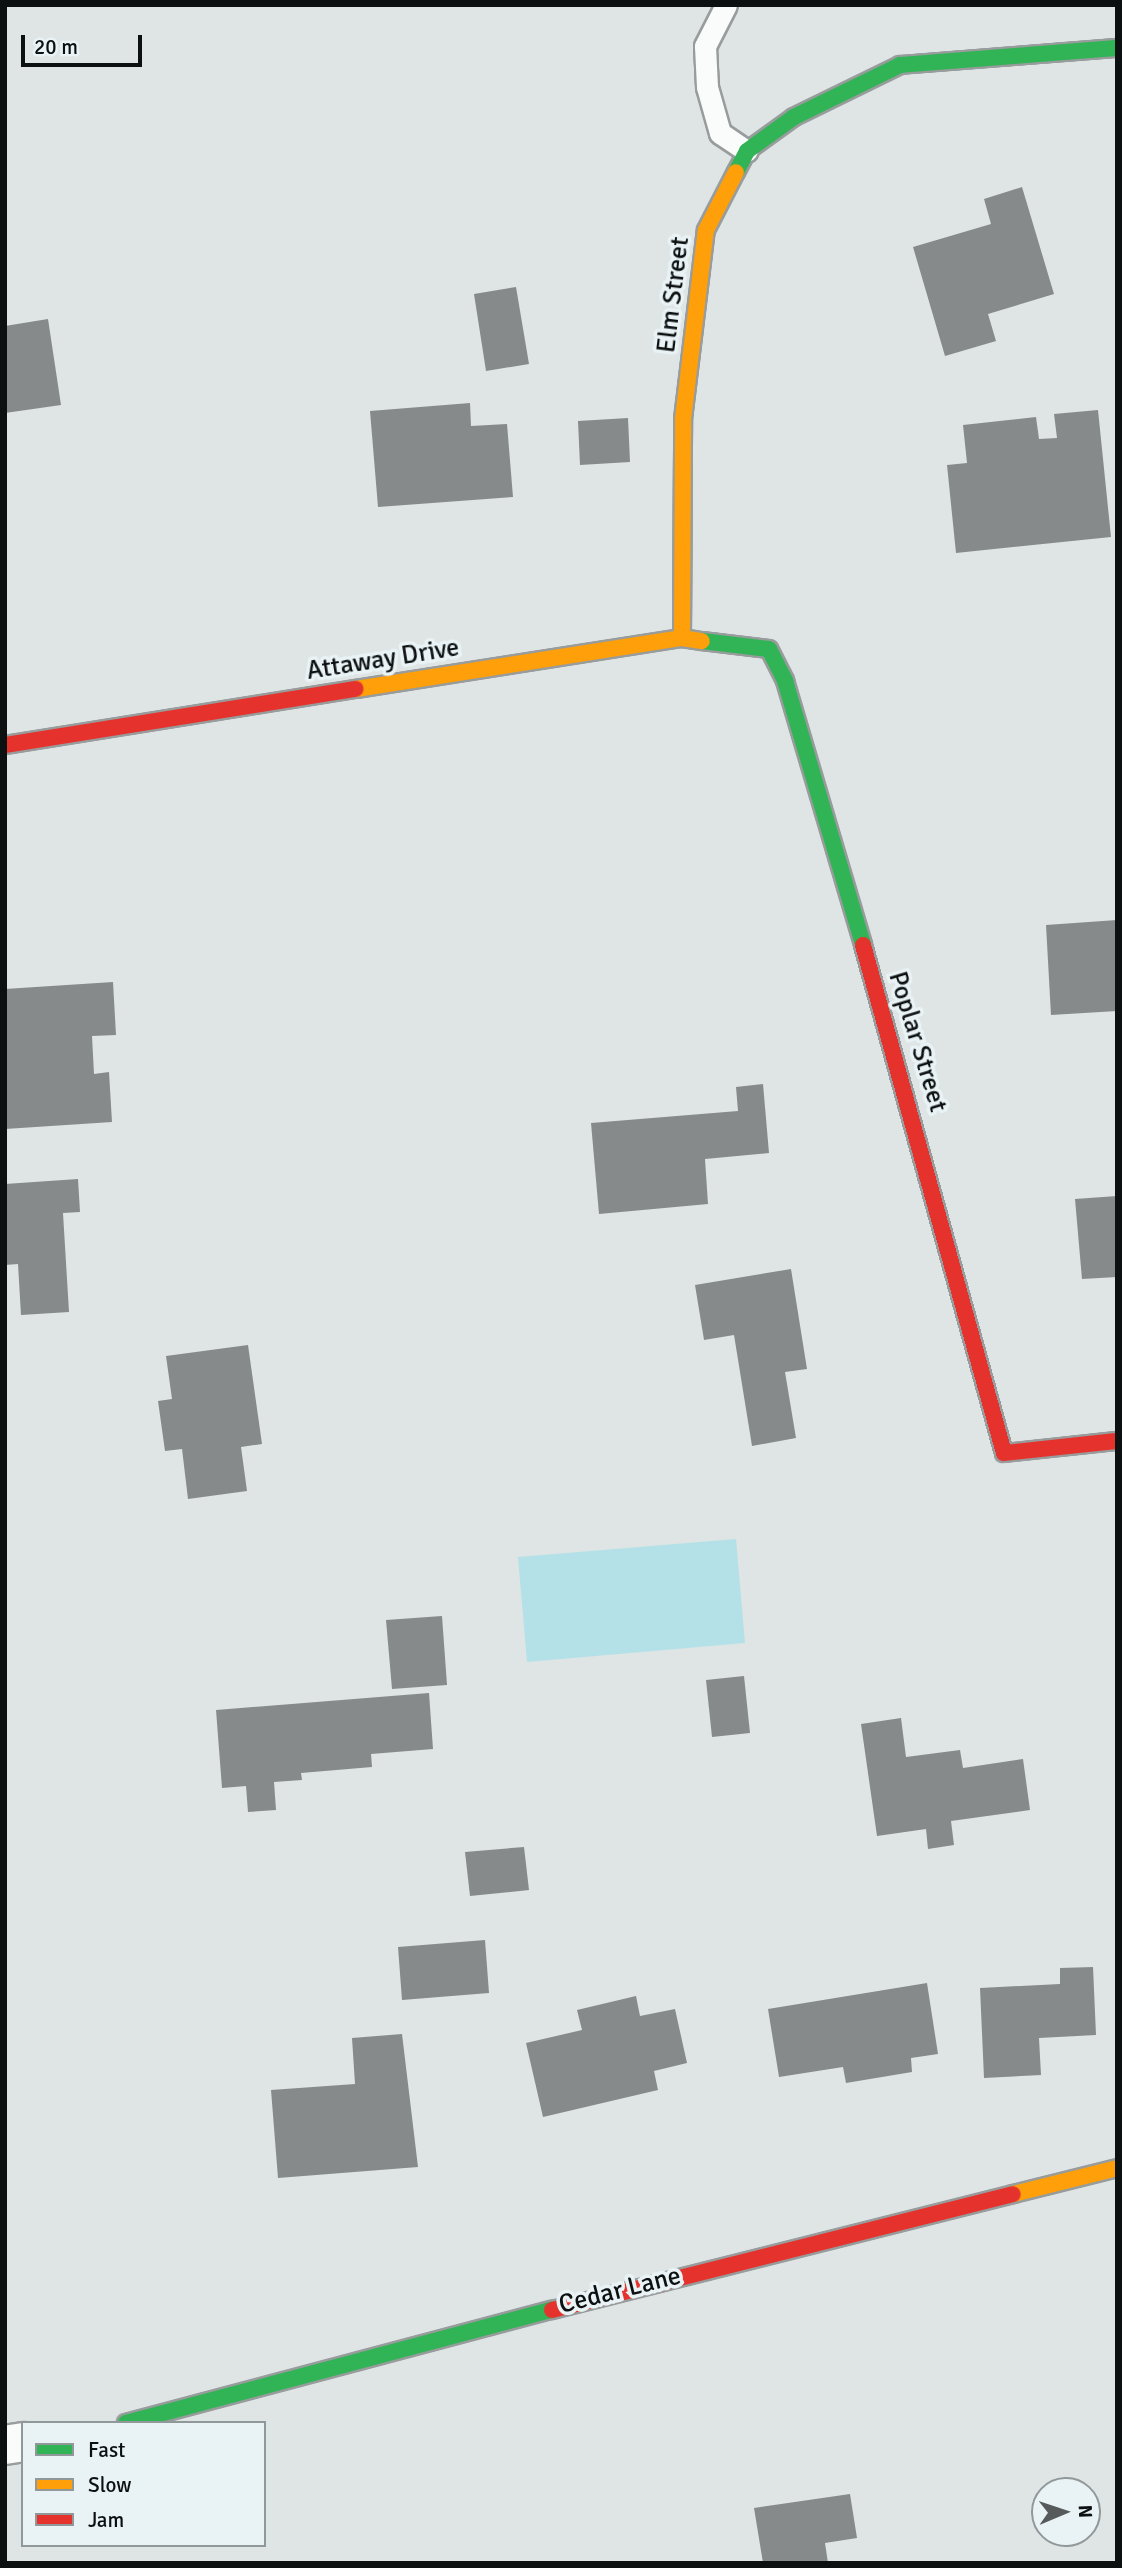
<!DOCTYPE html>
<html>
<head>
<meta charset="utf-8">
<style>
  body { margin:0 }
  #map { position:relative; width:1122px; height:2568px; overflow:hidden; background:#dfe4e4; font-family:Signika,sans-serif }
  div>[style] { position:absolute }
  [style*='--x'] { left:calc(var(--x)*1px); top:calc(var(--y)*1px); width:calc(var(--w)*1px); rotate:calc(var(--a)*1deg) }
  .green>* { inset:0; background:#b4e1e8 }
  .building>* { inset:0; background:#868a8a }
  .roads { filter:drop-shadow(2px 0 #989c9c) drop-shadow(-2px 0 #989c9c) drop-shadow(0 2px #989c9c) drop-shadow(0 -2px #989c9c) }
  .lane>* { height:21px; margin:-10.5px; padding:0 10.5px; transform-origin:10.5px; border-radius:10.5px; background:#fafbfb }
  .street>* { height:38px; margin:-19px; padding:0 19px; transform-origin:19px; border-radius:19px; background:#fafbfb }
  .fast>* { height:16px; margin:-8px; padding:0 8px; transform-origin:8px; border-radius:8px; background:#30b455 }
  .slow>* { height:16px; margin:-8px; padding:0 8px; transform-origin:8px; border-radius:8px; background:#ff9f0a }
  .jam>* { height:16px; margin:-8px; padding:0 8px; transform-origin:8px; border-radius:8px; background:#e5322d }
  span { translate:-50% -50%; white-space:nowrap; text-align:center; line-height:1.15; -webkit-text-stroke:7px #e9f3f5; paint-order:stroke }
  .street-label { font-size:26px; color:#0d1011 }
  .frame { position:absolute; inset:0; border:7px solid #0d1011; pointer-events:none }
  .legend { position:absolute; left:21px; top:2421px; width:245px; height:126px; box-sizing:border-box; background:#e9f3f5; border:2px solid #91989a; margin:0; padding:9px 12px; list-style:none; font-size:21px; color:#0d1011 }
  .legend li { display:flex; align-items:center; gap:14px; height:35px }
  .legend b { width:35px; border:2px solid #91989a }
  .north { position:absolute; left:1031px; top:2477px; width:70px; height:70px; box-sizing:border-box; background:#e9f3f5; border:2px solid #91989a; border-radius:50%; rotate:88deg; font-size:19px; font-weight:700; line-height:28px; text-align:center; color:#0d1011 }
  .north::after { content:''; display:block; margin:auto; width:24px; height:32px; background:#565a5b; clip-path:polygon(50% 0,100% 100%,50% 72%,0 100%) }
  .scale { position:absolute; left:21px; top:35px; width:121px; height:32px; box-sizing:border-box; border:4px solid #0d1011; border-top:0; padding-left:9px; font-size:21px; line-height:24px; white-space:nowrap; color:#0d1011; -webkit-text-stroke:5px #e9f3f5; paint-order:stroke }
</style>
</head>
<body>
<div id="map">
  <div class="green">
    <i style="clip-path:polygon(736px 1539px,745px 1643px,527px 1662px,518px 1557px)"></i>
  </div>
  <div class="building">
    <i style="clip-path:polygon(1022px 187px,1054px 294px,988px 314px,996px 341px,945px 356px,913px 247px,991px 224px,984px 199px)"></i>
    <i style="clip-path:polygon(516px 287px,529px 364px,486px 371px,474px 294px)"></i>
    <i style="clip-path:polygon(48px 319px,61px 405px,5px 413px,5px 326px)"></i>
    <i style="clip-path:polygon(470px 403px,471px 426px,507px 424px,513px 497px,378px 507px,370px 411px)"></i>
    <i style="clip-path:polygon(1098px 410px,1111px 537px,956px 553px,947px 465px,967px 463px,963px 425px,1036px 417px,1039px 439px,1057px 438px,1054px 414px)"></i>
    <i style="clip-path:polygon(628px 418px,630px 462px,580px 465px,578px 421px)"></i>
    <i style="clip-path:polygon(1117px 920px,1117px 1011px,1051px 1015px,1046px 925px)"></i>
    <i style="clip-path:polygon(113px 982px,116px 1035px,92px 1036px,94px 1074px,109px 1072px,112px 1122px,5px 1129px,5px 989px)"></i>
    <i style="clip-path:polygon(763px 1084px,769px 1153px,705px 1159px,708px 1204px,599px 1214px,591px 1123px,738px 1111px,736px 1087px)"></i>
    <i style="clip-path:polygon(78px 1179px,80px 1212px,63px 1213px,69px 1312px,21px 1315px,18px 1264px,5px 1265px,5px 1184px)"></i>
    <i style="clip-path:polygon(1117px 1196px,1117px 1277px,1082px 1279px,1075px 1199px)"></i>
    <i style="clip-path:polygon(791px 1269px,807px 1369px,785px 1372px,796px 1438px,752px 1446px,734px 1335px,704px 1340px,695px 1285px)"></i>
    <i style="clip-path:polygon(248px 1345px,262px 1444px,241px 1447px,247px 1491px,188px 1499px,182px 1449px,165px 1451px,158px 1401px,172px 1399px,166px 1356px)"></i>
    <i style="clip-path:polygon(442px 1616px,447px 1685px,392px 1689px,386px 1620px)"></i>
    <i style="clip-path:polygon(744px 1676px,750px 1733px,712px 1737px,706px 1680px)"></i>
    <i style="clip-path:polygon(429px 1693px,433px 1749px,371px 1754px,372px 1767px,301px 1773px,302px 1780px,274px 1782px,276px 1810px,248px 1812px,246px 1786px,222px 1788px,216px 1710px)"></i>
    <i style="clip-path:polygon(901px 1718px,906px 1757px,960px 1750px,963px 1768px,1023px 1759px,1030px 1810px,951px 1821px,954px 1845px,928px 1849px,926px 1829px,877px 1836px,861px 1724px)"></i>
    <i style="clip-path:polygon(524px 1847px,529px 1890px,470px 1896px,465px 1852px)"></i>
    <i style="clip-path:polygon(485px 1940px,489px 1993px,402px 2000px,398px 1947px)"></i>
    <i style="clip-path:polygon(1093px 1967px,1096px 2035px,1039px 2038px,1041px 2075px,984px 2078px,980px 1988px,1060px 1984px,1060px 1968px)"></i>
    <i style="clip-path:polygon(927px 1983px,938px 2054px,911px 2058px,912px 2072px,846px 2083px,843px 2067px,779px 2077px,768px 2009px)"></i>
    <i style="clip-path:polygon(636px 1996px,640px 2016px,675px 2009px,687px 2063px,654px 2071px,658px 2090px,543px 2117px,526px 2043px,582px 2030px,577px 2010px)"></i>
    <i style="clip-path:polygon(402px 2034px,418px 2167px,278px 2178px,271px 2090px,355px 2084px,352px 2038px)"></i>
    <i style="clip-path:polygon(850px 2494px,857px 2538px,825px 2543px,828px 2563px,763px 2563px,754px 2508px)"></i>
  </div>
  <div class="roads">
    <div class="lane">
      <i style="--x:726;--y:5;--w:46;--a:117.1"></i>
      <i style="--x:705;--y:46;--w:41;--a:87.2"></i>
      <i style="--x:707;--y:87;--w:48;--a:74.2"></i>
      <i style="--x:720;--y:133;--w:32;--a:34"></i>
    </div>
    <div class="street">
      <i style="--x:5;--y:2445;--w:18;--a:-9"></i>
    </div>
    <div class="fast">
      <i style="--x:736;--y:172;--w:24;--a:-62"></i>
      <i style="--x:747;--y:151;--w:58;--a:-35.9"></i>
      <i style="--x:794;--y:117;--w:118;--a:-26.1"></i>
      <i style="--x:900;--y:65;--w:218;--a:-4.5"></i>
      <i style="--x:702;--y:641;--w:67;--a:6.8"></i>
      <i style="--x:769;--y:649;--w:36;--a:63"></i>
      <i style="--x:785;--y:681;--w:275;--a:73.5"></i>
      <i style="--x:126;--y:2423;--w:441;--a:-14.9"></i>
    </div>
    <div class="slow">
      <i style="--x:682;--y:638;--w:219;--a:-89.7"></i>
      <i style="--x:683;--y:419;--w:190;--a:-83.1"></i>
      <i style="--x:706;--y:230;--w:65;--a:-62.7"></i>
      <i style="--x:356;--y:689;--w:330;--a:-8.9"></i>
      <i style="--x:682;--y:638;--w:20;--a:9"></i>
      <i style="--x:1013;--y:2194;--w:107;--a:-14"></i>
    </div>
    <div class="jam">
      <i style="--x:5;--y:745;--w:355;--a:-9.1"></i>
      <i style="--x:863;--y:945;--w:527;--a:74.49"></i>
      <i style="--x:1004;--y:1453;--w:114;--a:-6.1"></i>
      <i style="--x:552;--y:2310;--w:475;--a:-14.1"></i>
    </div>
  </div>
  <div class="street-label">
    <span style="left:674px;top:295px;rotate:-83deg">Elm Street</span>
    <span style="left:383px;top:660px;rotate:-9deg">Attaway Drive</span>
    <span style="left:917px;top:1042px;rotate:73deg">Poplar Street</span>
    <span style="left:620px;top:2291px;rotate:-14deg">Cedar Lane</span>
  </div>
  <div class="frame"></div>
  <ul class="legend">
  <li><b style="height:9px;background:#30b455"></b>Fast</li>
  <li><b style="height:9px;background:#ff9f0a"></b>Slow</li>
  <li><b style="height:9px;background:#e5322d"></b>Jam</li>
  </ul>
  <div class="north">N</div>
  <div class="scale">20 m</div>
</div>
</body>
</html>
